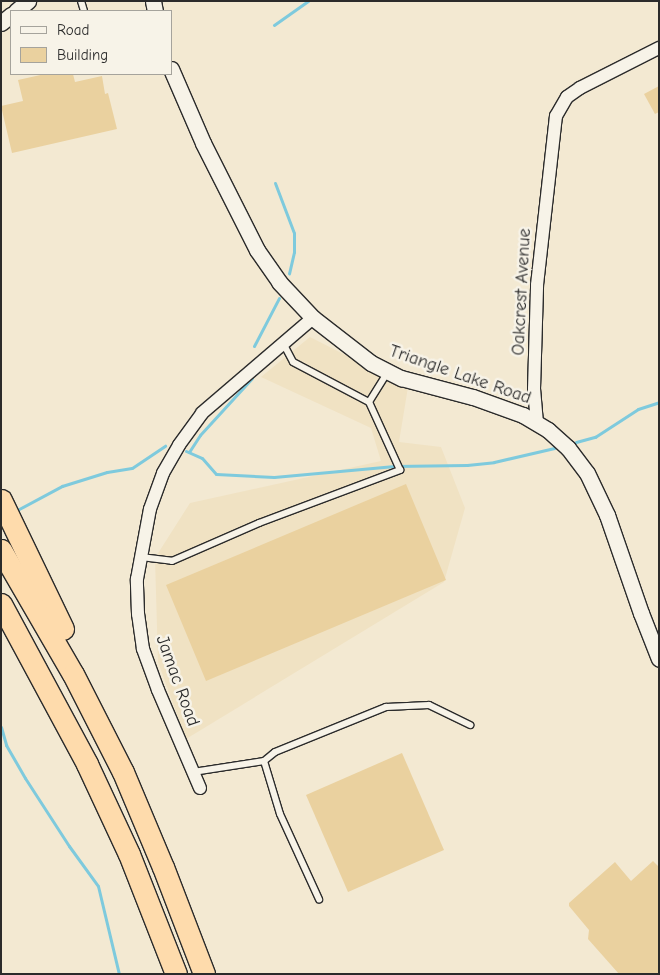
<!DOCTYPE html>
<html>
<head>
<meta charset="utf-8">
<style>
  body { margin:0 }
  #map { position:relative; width:660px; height:975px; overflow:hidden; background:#f3e9d2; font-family:"Comic Neue",sans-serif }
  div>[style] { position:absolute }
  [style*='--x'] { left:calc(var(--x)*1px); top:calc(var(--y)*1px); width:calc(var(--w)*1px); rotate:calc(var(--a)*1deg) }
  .built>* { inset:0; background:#f0e2c3 }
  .stream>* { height:3px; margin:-1.5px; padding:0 1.5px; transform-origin:1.5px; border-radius:1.5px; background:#7ecadd }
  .building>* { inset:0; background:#ead19f }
  .roads { filter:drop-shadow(1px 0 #2b2b2b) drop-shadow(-1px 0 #2b2b2b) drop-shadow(0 1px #2b2b2b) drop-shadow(0 -1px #2b2b2b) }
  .service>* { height:6px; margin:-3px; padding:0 3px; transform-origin:3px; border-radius:3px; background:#f7f3e8 }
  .minor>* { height:12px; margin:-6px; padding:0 6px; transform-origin:6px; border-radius:6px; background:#f7f3e8 }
  .tertiary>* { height:15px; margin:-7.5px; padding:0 7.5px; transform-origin:7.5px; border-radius:7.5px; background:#f7f3e8 }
  .trunk>* { height:21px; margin:-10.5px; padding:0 10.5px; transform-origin:10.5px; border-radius:10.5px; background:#fedbac }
  span { translate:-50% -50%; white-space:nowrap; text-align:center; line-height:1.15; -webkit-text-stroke:5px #f7f3e8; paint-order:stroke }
  .street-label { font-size:18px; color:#2b2b2b }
  .frame { position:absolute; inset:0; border:2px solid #2b2b2b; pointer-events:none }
  .legend { position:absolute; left:10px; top:10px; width:162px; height:65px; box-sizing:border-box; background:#f7f3e8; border:1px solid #a5a39c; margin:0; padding:6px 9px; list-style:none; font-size:15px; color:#2b2b2b }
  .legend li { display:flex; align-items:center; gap:10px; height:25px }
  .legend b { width:25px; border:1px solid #a5a39c }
</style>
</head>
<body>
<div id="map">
  <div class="built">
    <i style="clip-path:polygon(310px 337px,408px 387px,399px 442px,441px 447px,465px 508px,444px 582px,186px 739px,158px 662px,155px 558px,190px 503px,381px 461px,371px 428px,261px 377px)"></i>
  </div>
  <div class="stream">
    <i style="--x:274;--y:25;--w:42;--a:-35.2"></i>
    <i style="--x:275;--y:183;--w:53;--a:69.2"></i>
    <i style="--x:294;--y:233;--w:19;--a:90"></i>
    <i style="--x:294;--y:252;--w:22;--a:103"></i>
    <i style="--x:254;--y:346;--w:54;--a:-62.5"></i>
    <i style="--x:576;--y:442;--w:20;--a:-15"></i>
    <i style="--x:595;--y:437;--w:51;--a:-33.1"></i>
    <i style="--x:638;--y:409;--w:22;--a:-18"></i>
    <i style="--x:186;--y:451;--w:17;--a:24"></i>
    <i style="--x:202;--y:458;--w:21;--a:49"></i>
    <i style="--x:216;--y:474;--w:58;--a:3"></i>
    <i style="--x:274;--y:477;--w:121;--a:-5.2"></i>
    <i style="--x:394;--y:466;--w:73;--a:-0.8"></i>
    <i style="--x:467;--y:465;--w:27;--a:-6"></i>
    <i style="--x:494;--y:462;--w:62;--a:-13.1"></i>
    <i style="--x:189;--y:452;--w:20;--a:-57"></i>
    <i style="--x:200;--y:435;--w:77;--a:-47.6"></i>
    <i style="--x:19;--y:509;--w:49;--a:-28.1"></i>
    <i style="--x:62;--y:486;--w:47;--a:-17.3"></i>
    <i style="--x:107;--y:472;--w:25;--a:-9"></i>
    <i style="--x:132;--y:468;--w:40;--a:-34"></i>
    <i style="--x:1;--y:727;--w:19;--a:74"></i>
    <i style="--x:6;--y:745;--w:38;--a:60"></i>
    <i style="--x:25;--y:778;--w:81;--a:57.1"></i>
    <i style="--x:69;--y:846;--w:49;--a:54.1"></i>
    <i style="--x:98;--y:886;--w:90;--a:76.6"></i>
  </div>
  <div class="building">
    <i style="clip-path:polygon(45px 74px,73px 74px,75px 82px,102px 76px,105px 94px,108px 93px,117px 129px,12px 153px,1px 106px,23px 101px,18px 80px)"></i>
    <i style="clip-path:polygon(659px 86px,659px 112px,655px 114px,644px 94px)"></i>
    <i style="clip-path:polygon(406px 484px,446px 580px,206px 681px,166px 585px)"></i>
    <i style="clip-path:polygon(402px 753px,444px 850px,348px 892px,306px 795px)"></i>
    <i style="clip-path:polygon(653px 861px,659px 867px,659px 974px,619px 974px,588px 939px,589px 930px,569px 906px,569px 903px,615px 862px,631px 881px)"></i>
  </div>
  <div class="roads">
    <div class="service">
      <i style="--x:81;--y:1;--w:10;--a:73"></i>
      <i style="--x:283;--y:343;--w:21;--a:62"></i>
      <i style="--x:293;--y:362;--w:86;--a:27.8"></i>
      <i style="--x:369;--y:402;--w:36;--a:-58"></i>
      <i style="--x:141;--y:557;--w:31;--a:7"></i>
      <i style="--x:172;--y:561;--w:95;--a:-23.6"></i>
      <i style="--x:259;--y:523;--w:151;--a:-20.6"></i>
      <i style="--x:400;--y:470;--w:75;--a:-114.5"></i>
      <i style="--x:264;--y:761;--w:14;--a:-39"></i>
      <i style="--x:275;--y:752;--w:120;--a:-22.1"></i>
      <i style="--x:386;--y:707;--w:43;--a:-2.7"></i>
      <i style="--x:429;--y:705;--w:46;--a:26"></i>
      <i style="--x:193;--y:772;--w:72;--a:-8.8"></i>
      <i style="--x:264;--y:761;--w:55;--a:73.2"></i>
      <i style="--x:280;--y:814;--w:94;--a:65.4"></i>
    </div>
    <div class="minor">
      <i style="--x:537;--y:423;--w:34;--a:-95"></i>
      <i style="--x:534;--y:389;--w:104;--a:-88.3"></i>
      <i style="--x:537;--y:285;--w:170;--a:-83.6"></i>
      <i style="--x:556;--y:116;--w:22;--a:-60"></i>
      <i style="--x:567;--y:97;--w:16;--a:-35"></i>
      <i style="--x:580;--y:88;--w:89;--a:-26.9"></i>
      <i style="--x:200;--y:788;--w:107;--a:-113.2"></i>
      <i style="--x:158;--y:690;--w:44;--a:-110.1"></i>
      <i style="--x:143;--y:649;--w:35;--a:-98"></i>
      <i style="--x:138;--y:614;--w:35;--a:-92"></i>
      <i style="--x:137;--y:579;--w:71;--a:-79.5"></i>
      <i style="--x:150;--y:509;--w:38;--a:-70"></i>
      <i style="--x:163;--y:473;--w:32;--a:-60"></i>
      <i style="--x:179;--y:445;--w:39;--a:-54"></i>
      <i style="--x:202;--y:413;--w:146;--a:-40.6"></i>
    </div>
    <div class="tertiary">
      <i style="--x:153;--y:1;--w:10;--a:79"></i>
      <i style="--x:16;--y:11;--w:16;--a:-40"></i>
      <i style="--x:1;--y:23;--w:13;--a:-39"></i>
      <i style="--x:171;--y:69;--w:81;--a:66.6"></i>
      <i style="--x:203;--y:143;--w:120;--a:63.2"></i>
      <i style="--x:257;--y:250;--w:39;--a:55"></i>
      <i style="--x:279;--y:282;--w:50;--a:46.6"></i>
      <i style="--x:313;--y:318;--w:73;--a:37.8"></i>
      <i style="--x:371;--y:363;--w:34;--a:27"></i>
      <i style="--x:401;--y:378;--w:74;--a:14.8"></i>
      <i style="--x:473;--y:397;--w:53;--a:19.8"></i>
      <i style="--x:523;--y:415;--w:29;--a:31"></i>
      <i style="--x:548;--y:430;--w:27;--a:42"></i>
      <i style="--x:568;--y:448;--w:31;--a:53"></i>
      <i style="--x:587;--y:473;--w:47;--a:64.5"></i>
      <i style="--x:607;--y:515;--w:104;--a:70.9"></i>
      <i style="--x:641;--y:613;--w:49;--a:68.6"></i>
    </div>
    <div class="trunk">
      <i style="--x:1;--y:500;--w:143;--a:64.3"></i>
      <i style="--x:1;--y:550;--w:143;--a:59.9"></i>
      <i style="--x:73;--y:674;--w:110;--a:63"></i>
      <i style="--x:123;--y:772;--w:103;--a:67.2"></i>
      <i style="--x:163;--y:867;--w:115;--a:69"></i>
      <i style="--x:1;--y:604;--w:182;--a:61.7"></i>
      <i style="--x:87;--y:764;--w:99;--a:65"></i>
      <i style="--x:129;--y:854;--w:129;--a:68.6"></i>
    </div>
  </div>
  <div class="street-label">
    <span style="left:522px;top:292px;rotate:-87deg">Oakcrest Avenue</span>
    <span style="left:460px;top:375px;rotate:19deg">Triangle Lake Road</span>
    <span style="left:177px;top:681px;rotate:70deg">Jamac Road</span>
  </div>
  <div class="frame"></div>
  <ul class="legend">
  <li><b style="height:6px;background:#f7f3e8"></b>Road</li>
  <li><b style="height:14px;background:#ead19f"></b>Building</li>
  </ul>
</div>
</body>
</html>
